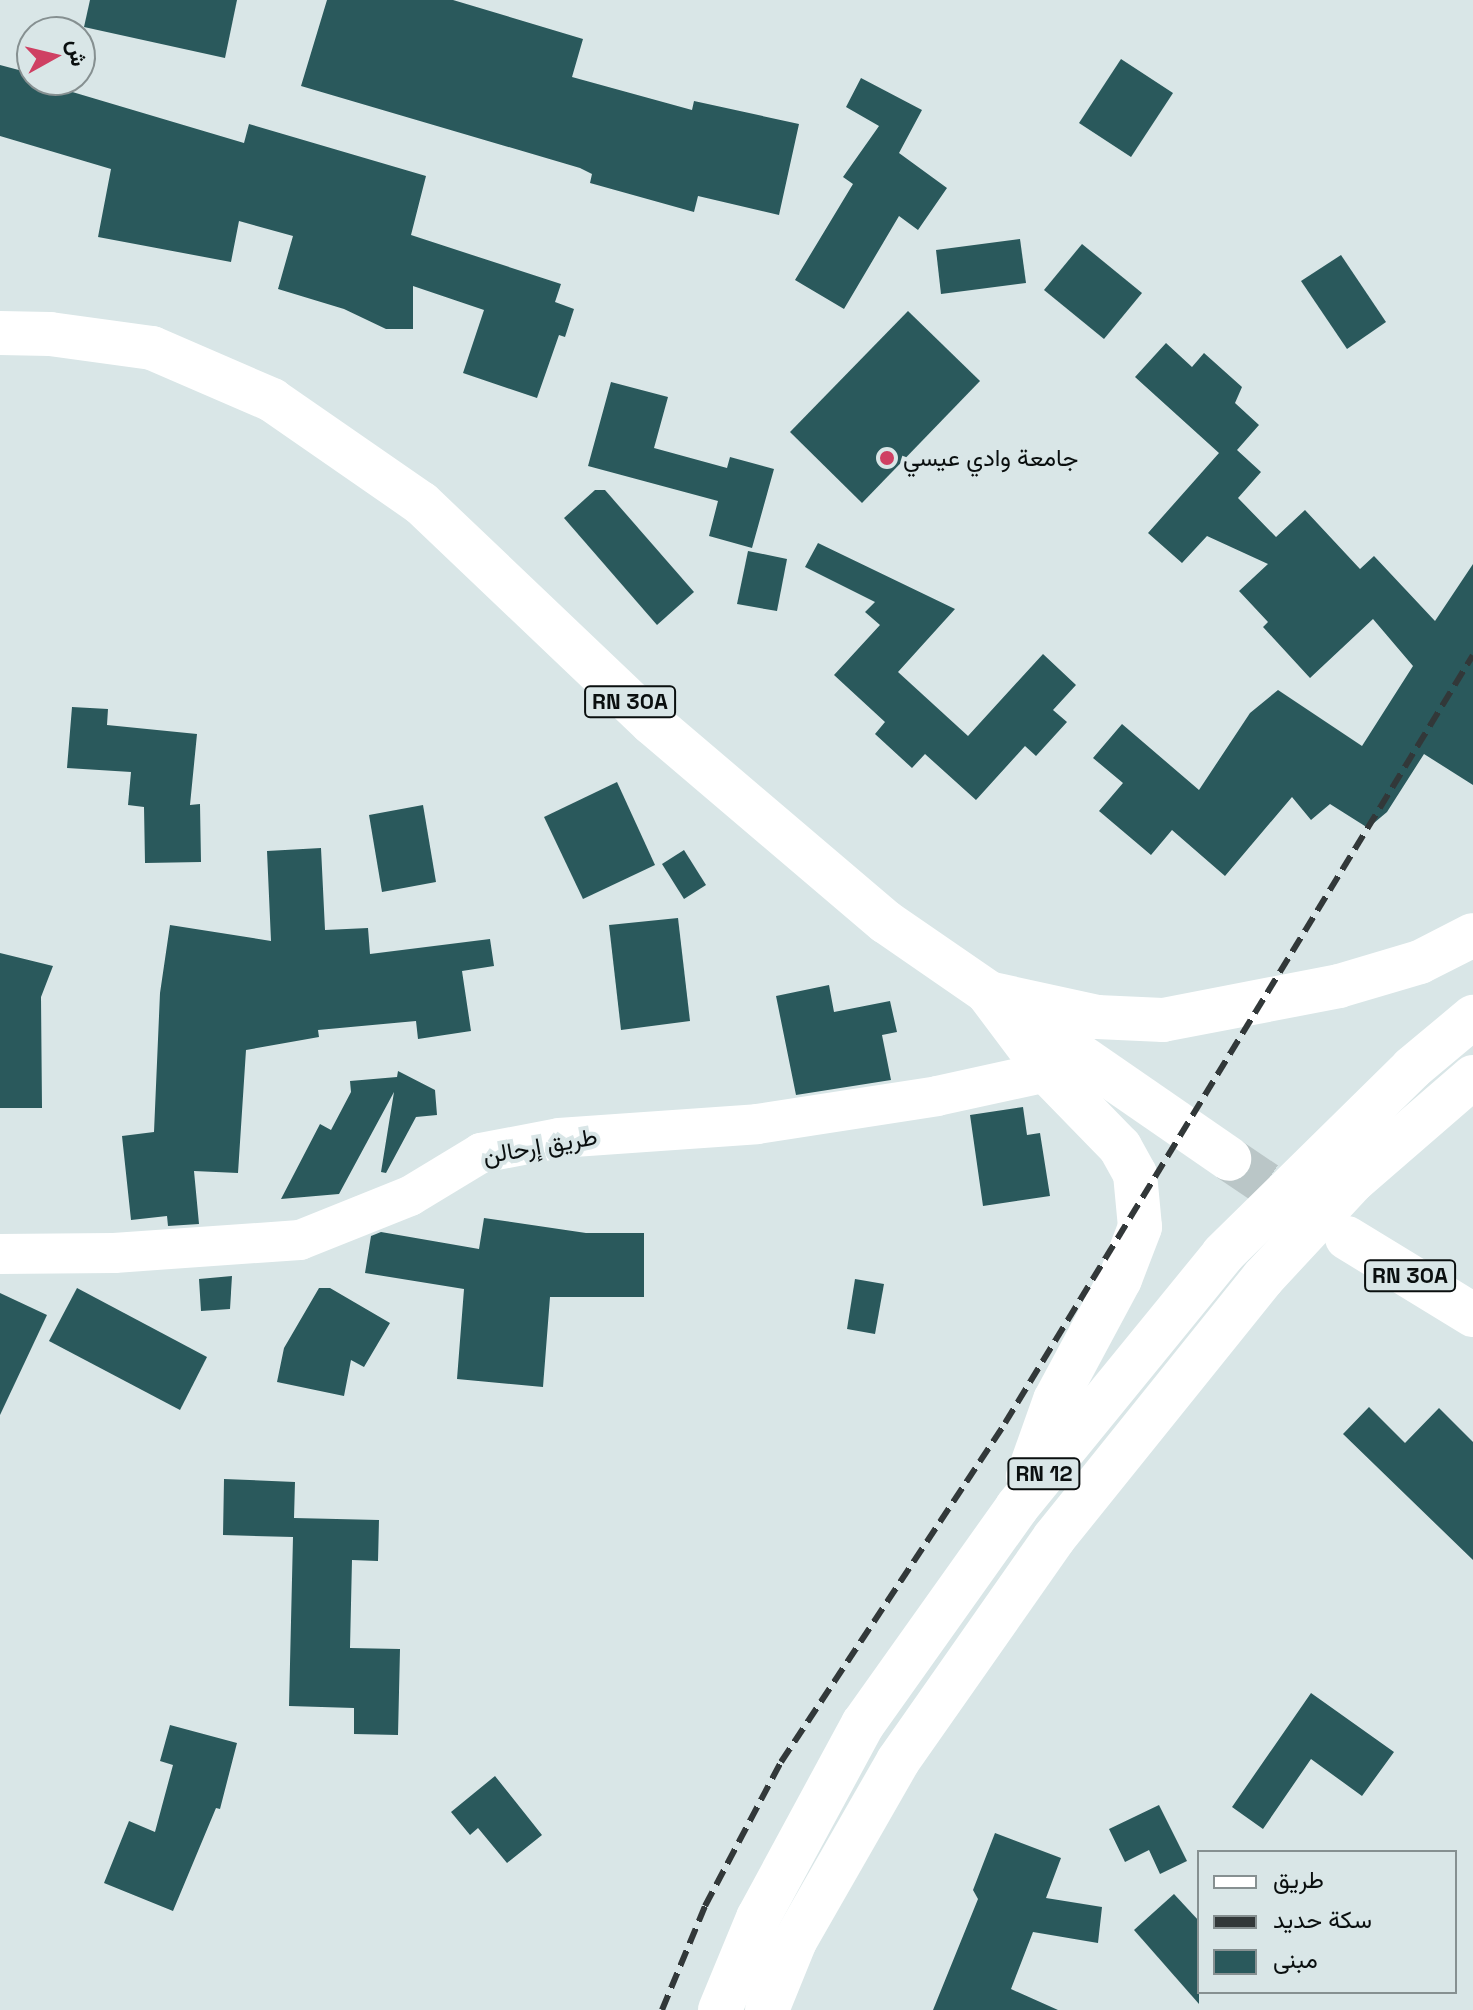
<!DOCTYPE html>
<html>
<head>
<meta charset="utf-8">
<style>
  body { margin:0 }
  #map { position:relative; width:1473px; height:2010px; overflow:hidden; background:#d9e6e7; font-family:"Space Grotesk",Vazirmatn,sans-serif }
  div>[style] { position:absolute }
  [style*='--x'] { left:calc(var(--x)*1px); top:calc(var(--y)*1px); width:calc(var(--w)*1px); rotate:calc(var(--a)*1deg) }
  .building>* { inset:0; background:#2a595c }
  .primary-tunnel>* { height:44px; margin-top:-22px; transform-origin:0; background:repeating-linear-gradient(90deg,#bac6c7 0 44px,transparent 0 66px) }
  .minor>* { height:40px; margin:-20px; padding:0 20px; transform-origin:20px; border-radius:20px; background:#fff }
  .primary>* { height:44px; margin:-22px; padding:0 22px; transform-origin:22px; border-radius:22px; background:#fff }
  .trunk>* { height:44px; margin:-22px; padding:0 22px; transform-origin:22px; border-radius:22px; background:#fff }
  .rail>* { height:6px; margin-top:-3px; transform-origin:0; background:repeating-linear-gradient(90deg,#323839 0 16px,transparent 0 24px) }
  .dots>* { width:22px; height:22px; translate:-50% -50%; box-sizing:border-box; border:4px solid #d9e6e7; border-radius:50% }
  span { translate:-50% -50%; white-space:nowrap; text-align:center; line-height:1.15; -webkit-text-stroke:8px #d9e6e7; paint-order:stroke }
  .shield-label span { padding:2px 6px; background:#d9e6e7; border:2px solid; border-radius:6px; -webkit-text-stroke-width:0 }
  .shield-label { font-size:22px; color:#0a0f0f; font-weight:700 }
  .poi-label { font-size:24px; color:#0a0f0f }
  .left { translate:0 -50%; text-align:left }
  .street-label { font-size:24px; color:#0a0f0f }
  .legend { position:absolute; left:1197px; top:1850px; width:260px; height:144px; box-sizing:border-box; background:#d9e6e7; border:2px solid #869091; margin:0; padding:10px 14px; list-style:none; font-size:24px; color:#0a0f0f }
  .legend li { display:flex; align-items:center; gap:16px; height:40px }
  .legend b { width:40px; border:2px solid #869091 }
  .north { position:absolute; left:16px; top:16px; width:80px; height:80px; box-sizing:border-box; background:#d9e6e7; border:2px solid #869091; border-radius:50%; rotate:82deg; font-size:22px; font-weight:700; line-height:32px; text-align:center; color:#0a0f0f }
  .north::after { content:''; display:block; margin:auto; width:28px; height:36px; background:#cf4063; clip-path:polygon(50% 0,100% 100%,50% 72%,0 100%) }
</style>
</head>
<body>
<div id="map">
  <div class="building">
    <i style="clip-path:polygon(90px 0,237px 0,225px 58px,84px 27px)"></i>
    <i style="clip-path:polygon(327px 0,453px 0,583px 39px,572px 77px,692px 110px,694px 101px,799px 124px,779px 215px,698px 196px,694px 212px,590px 183px,592px 174px,580px 168px,301px 86px)"></i>
    <i style="clip-path:polygon(1121px 59px,1173px 93px,1131px 157px,1079px 123px)"></i>
    <i style="clip-path:polygon(0 65px,30px 73px,32px 80px,244px 143px,249px 124px,426px 176px,411px 235px,561px 284px,555px 302px,574px 309px,565px 337px,559px 335px,537px 398px,463px 373px,484px 310px,413px 286px,413px 329px,386px 329px,344px 309px,278px 289px,293px 236px,239px 221px,231px 262px,98px 237px,111px 169px,0 136px)"></i>
    <i style="clip-path:polygon(861px 78px,922px 110px,899px 153px,947px 188px,918px 230px,899px 216px,844px 309px,795px 280px,853px 184px,843px 177px,879px 126px,846px 107px)"></i>
    <i style="clip-path:polygon(1020px 239px,1026px 283px,941px 294px,936px 250px)"></i>
    <i style="clip-path:polygon(1082px 244px,1142px 293px,1104px 339px,1044px 290px)"></i>
    <i style="clip-path:polygon(1341px 255px,1386px 322px,1347px 349px,1301px 281px)"></i>
    <i style="clip-path:polygon(908px 311px,980px 381px,862px 503px,790px 432px)"></i>
    <i style="clip-path:polygon(1166px 343px,1192px 367px,1204px 353px,1242px 387px,1235px 403px,1259px 425px,1237px 450px,1261px 472px,1238px 498px,1276px 537px,1305px 510px,1360px 569px,1374px 556px,1435px 621px,1473px 564px,1473px 785px,1424px 754px,1387px 812px,1368px 828px,1330px 804px,1311px 820px,1292px 797px,1225px 876px,1172px 830px,1151px 855px,1099px 811px,1123px 783px,1093px 758px,1122px 724px,1199px 790px,1250px 713px,1278px 690px,1362px 746px,1413px 666px,1373px 619px,1310px 678px,1263px 627px,1268px 622px,1239px 591px,1268px 564px,1207px 536px,1182px 563px,1148px 533px,1219px 453px,1135px 377px)"></i>
    <i style="clip-path:polygon(611px 382px,668px 397px,654px 448px,727px 468px,730px 457px,774px 469px,752px 548px,709px 536px,718px 501px,588px 466px)"></i>
    <i style="clip-path:polygon(595px 490px,605px 490px,694px 592px,657px 625px,564px 518px)"></i>
    <i style="clip-path:polygon(818px 543px,955px 609px,898px 672px,968px 736px,1043px 654px,1076px 685px,1053px 710px,1067px 722px,1036px 756px,1025px 746px,976px 800px,925px 754px,912px 768px,875px 734px,885px 722px,834px 675px,880px 625px,865px 612px,875px 602px,805px 567px)"></i>
    <i style="clip-path:polygon(748px 551px,787px 559px,777px 611px,737px 604px)"></i>
    <i style="clip-path:polygon(72px 707px,108px 709px,107px 725px,197px 734px,190px 805px,200px 804px,201px 862px,145px 863px,144px 807px,128px 805px,131px 772px,67px 768px)"></i>
    <i style="clip-path:polygon(617px 782px,655px 865px,583px 899px,544px 817px)"></i>
    <i style="clip-path:polygon(423px 805px,436px 882px,382px 892px,369px 815px)"></i>
    <i style="clip-path:polygon(321px 848px,325px 930px,368px 928px,370px 954px,490px 939px,494px 966px,462px 971px,471px 1031px,418px 1039px,416px 1021px,318px 1030px,319px 1037px,246px 1050px,238px 1173px,194px 1171px,199px 1224px,168px 1226px,167px 1216px,131px 1220px,122px 1136px,154px 1132px,160px 993px,170px 925px,271px 941px,267px 851px)"></i>
    <i style="clip-path:polygon(684px 850px,706px 885px,684px 899px,662px 864px)"></i>
    <i style="clip-path:polygon(678px 918px,690px 1021px,621px 1030px,609px 925px)"></i>
    <i style="clip-path:polygon(0 953px,53px 966px,41px 997px,42px 1108px,0 1108px)"></i>
    <i style="clip-path:polygon(829px 985px,834px 1012px,890px 1001px,897px 1032px,882px 1035px,891px 1080px,796px 1095px,776px 996px)"></i>
    <i style="clip-path:polygon(398px 1071px,435px 1090px,437px 1115px,416px 1117px,386px 1173px,381px 1172px,394px 1092px,339px 1194px,281px 1199px,320px 1124px,331px 1130px,351px 1092px,350px 1081px,397px 1077px)"></i>
    <i style="clip-path:polygon(1023px 1107px,1027px 1135px,1040px 1133px,1050px 1196px,983px 1206px,970px 1115px)"></i>
    <i style="clip-path:polygon(484px 1218px,586px 1233px,644px 1233px,644px 1297px,550px 1297px,543px 1387px,457px 1379px,464px 1289px,365px 1273px,371px 1236px,381px 1232px,479px 1249px)"></i>
    <i style="clip-path:polygon(232px 1276px,230px 1309px,201px 1311px,199px 1279px)"></i>
    <i style="clip-path:polygon(855px 1279px,884px 1284px,875px 1334px,847px 1329px)"></i>
    <i style="clip-path:polygon(77px 1288px,207px 1357px,180px 1410px,49px 1341px)"></i>
    <i style="clip-path:polygon(319px 1288px,330px 1288px,390px 1323px,364px 1367px,351px 1360px,344px 1396px,277px 1382px,284px 1348px)"></i>
    <i style="clip-path:polygon(0 1293px,47px 1315px,0 1415px)"></i>
    <i style="clip-path:polygon(1369px 1407px,1405px 1443px,1439px 1408px,1473px 1442px,1473px 1560px,1343px 1434px)"></i>
    <i style="clip-path:polygon(224px 1479px,295px 1482px,294px 1518px,379px 1520px,378px 1561px,352px 1560px,350px 1648px,400px 1649px,398px 1735px,354px 1734px,354px 1708px,289px 1706px,293px 1537px,223px 1535px)"></i>
    <i style="clip-path:polygon(1311px 1693px,1394px 1752px,1362px 1796px,1311px 1759px,1263px 1829px,1232px 1807px)"></i>
    <i style="clip-path:polygon(170px 1725px,237px 1743px,220px 1809px,216px 1808px,173px 1911px,104px 1883px,129px 1821px,155px 1832px,173px 1765px,160px 1761px)"></i>
    <i style="clip-path:polygon(495px 1776px,542px 1835px,507px 1863px,478px 1828px,470px 1835px,451px 1812px)"></i>
    <i style="clip-path:polygon(1159px 1805px,1187px 1861px,1160px 1874px,1149px 1850px,1125px 1862px,1109px 1829px)"></i>
    <i style="clip-path:polygon(995px 1833px,1061px 1858px,1046px 1898px,1102px 1907px,1098px 1943px,1033px 1932px,1011px 1989px,1058px 2010px,933px 2010px,978px 1899px,973px 1890px)"></i>
    <i style="clip-path:polygon(1174px 1894px,1199px 1921px,1199px 2004px,1134px 1930px)"></i>
  </div>
  <div class="primary-tunnel">
    <i style="--x:1229;--y:1159;--w:104;--a:34"></i>
  </div>
  <div class="minor">
    <i style="--x:0;--y:1254;--w:114;--a:-0.5"></i>
    <i style="--x:114;--y:1253;--w:186;--a:-4"></i>
    <i style="--x:300;--y:1240;--w:118;--a:-21.8"></i>
    <i style="--x:410;--y:1196;--w:83;--a:-31.2"></i>
    <i style="--x:481;--y:1153;--w:79;--a:-10.9"></i>
    <i style="--x:559;--y:1138;--w:198;--a:-4"></i>
    <i style="--x:757;--y:1124;--w:182;--a:-8.8"></i>
    <i style="--x:937;--y:1096;--w:113;--a:-12.3"></i>
  </div>
  <div class="primary">
    <i style="--x:0;--y:333;--w:50;--a:1.1"></i>
    <i style="--x:50;--y:334;--w:103;--a:7.8"></i>
    <i style="--x:152;--y:348;--w:131;--a:23.4"></i>
    <i style="--x:272;--y:400;--w:181;--a:34.7"></i>
    <i style="--x:421;--y:503;--w:319;--a:43.6"></i>
    <i style="--x:652;--y:723;--w:307;--a:40.4"></i>
    <i style="--x:886;--y:922;--w:417;--a:34.6"></i>
    <i style="--x:1347;--y:1238;--w:148;--a:31.4"></i>
  </div>
  <div class="trunk">
    <i style="--x:988;--y:993;--w:99;--a:53.2"></i>
    <i style="--x:1047;--y:1072;--w:105;--a:45.8"></i>
    <i style="--x:1120;--y:1147;--w:31;--a:61"></i>
    <i style="--x:1135;--y:1174;--w:53;--a:84.6"></i>
    <i style="--x:1140;--y:1227;--w:56;--a:111"></i>
    <i style="--x:1120;--y:1279;--w:137;--a:118.2"></i>
    <i style="--x:1055;--y:1400;--w:81;--a:109.6"></i>
    <i style="--x:988;--y:993;--w:112;--a:12.4"></i>
    <i style="--x:1097;--y:1017;--w:66;--a:2.6"></i>
    <i style="--x:1163;--y:1020;--w:179;--a:-10.9"></i>
    <i style="--x:1339;--y:986;--w:84;--a:-16.5"></i>
    <i style="--x:1420;--y:962;--w:59;--a:-27"></i>
    <i style="--x:720;--y:2010;--w:100;--a:-67.6"></i>
    <i style="--x:758;--y:1918;--w:221;--a:-61.6"></i>
    <i style="--x:863;--y:1724;--w:266;--a:-54.6"></i>
    <i style="--x:1017;--y:1507;--w:326;--a:-50.8"></i>
    <i style="--x:1223;--y:1254;--w:265;--a:-44.5"></i>
    <i style="--x:1412;--y:1068;--w:80;--a:-39.9"></i>
    <i style="--x:767;--y:2010;--w:74;--a:-67.9"></i>
    <i style="--x:795;--y:1941;--w:207;--a:-60.2"></i>
    <i style="--x:898;--y:1761;--w:272;--a:-55"></i>
    <i style="--x:1054;--y:1538;--w:334;--a:-51.2"></i>
    <i style="--x:1263;--y:1278;--w:132;--a:-47.1"></i>
    <i style="--x:1353;--y:1181;--w:159;--a:-40.9"></i>
  </div>
  <div class="rail">
    <i style="--x:662;--y:2010;--w:113;--a:-67.5"></i>
    <i style="--x:705;--y:1906;--w:163;--a:-62.2"></i>
    <i style="--x:781;--y:1762;--w:406;--a:-56.5"></i>
    <i style="--x:1005;--y:1423;--w:899;--a:-58.64"></i>
  </div>
  <div class="dots">
    <i style="left:887px;top:458px;background:#cf4063"></i>
  </div>
  <div class="shield-label">
    <span style="left:630px;top:702px">RN 30A</span>
    <span style="left:1410px;top:1276px">RN 30A</span>
    <span style="left:1044px;top:1474px">RN 12</span>
  </div>
  <div class="poi-label">
    <span class="left" style="left:903px;top:458px">جامعة وادي عيسي</span>
  </div>
  <div class="street-label">
    <span style="left:540px;top:1146px;rotate:-10deg">طريق إرحالن</span>
  </div>
  <ul class="legend">
  <li><b style="height:10px;background:#fff"></b>طريق</li>
  <li><b style="height:10px;background:#323839"></b>سكة حديد</li>
  <li><b style="height:22px;background:#2a595c"></b>مبنى</li>
  </ul>
  <div class="north">ش</div>
</div>
</body>
</html>
